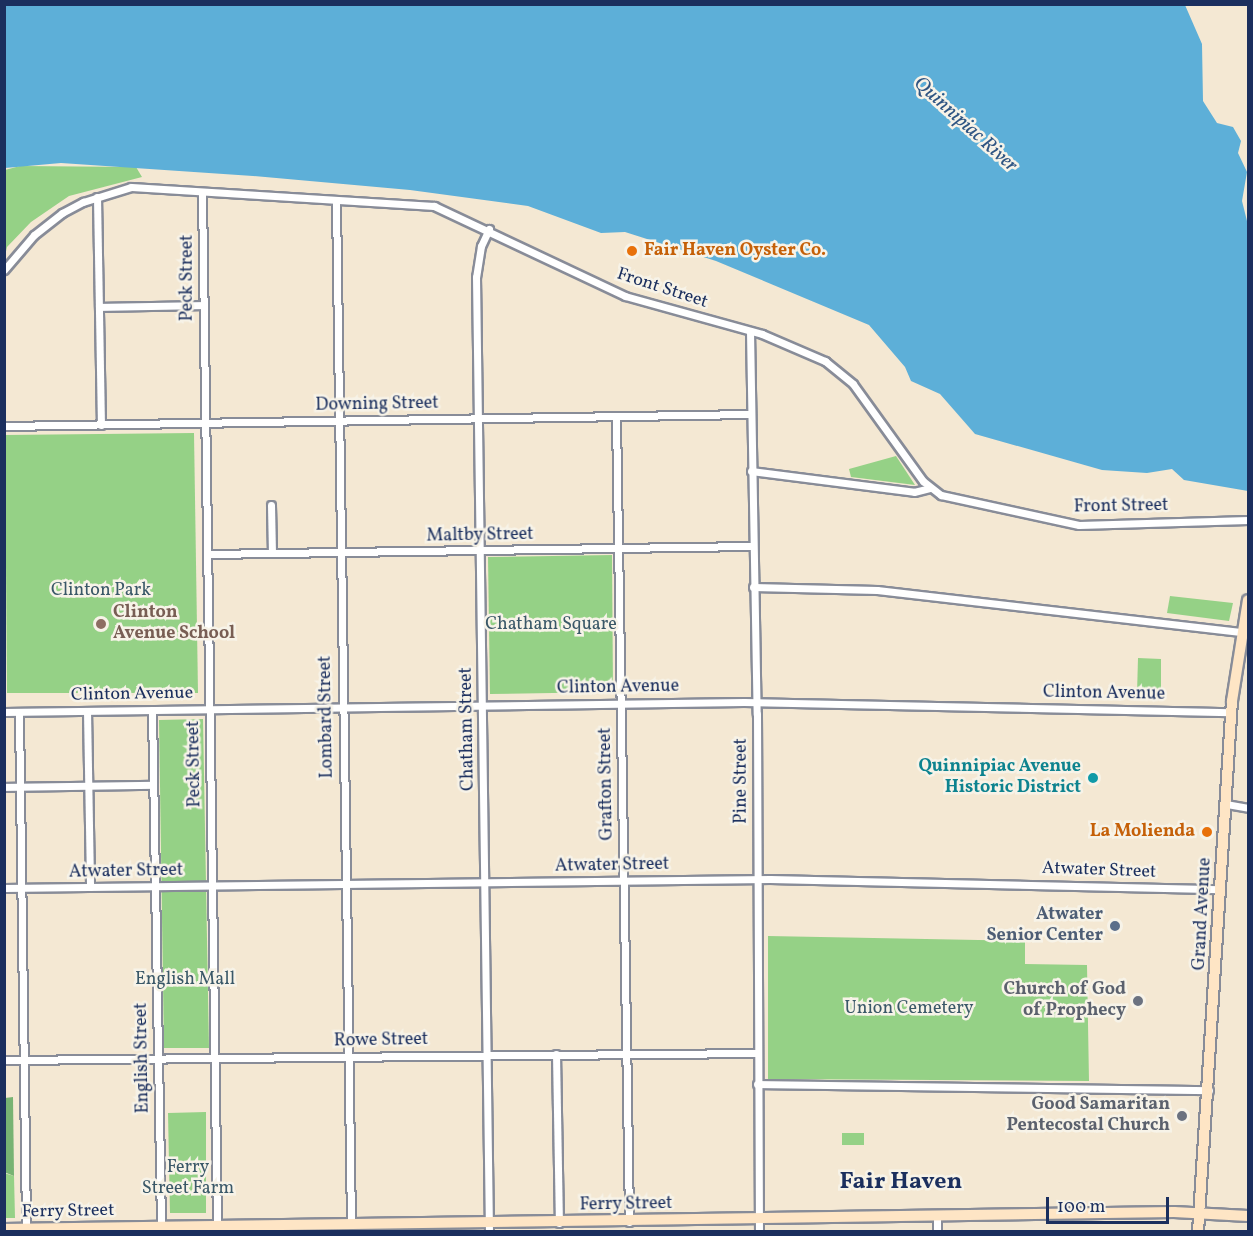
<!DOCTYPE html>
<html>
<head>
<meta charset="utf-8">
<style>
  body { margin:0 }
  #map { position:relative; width:1253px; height:1236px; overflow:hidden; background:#f4e8d3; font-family:Vollkorn,serif }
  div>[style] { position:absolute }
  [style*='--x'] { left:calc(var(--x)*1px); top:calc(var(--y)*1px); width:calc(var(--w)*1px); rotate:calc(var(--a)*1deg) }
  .green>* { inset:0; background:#95d186 }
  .forest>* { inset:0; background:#78b373 }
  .water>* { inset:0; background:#5dafd8 }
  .roads { filter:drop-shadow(2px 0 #888c98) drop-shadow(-2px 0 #888c98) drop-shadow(0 2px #888c98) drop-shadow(0 -2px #888c98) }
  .street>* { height:7px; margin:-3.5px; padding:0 3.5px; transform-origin:3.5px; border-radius:3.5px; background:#fff }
  .secondary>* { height:10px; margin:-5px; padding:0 5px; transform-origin:5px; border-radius:5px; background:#fee5c5 }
  .dots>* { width:16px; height:16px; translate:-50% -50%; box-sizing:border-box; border:3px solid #f7f3e8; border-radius:50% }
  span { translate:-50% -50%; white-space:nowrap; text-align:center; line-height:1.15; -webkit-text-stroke:5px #f7f3e8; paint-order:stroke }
  .food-label { font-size:18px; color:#c56008; font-weight:700 }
  .left { translate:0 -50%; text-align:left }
  .right { translate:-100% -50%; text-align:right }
  .street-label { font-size:18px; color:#1b2f5e }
  .park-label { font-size:18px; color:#3a5868 }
  .education-label { font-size:18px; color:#785e54; font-weight:700 }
  .culture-label { font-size:18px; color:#0d838f; font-weight:700 }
  .service-label { font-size:18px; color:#4e5e75; font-weight:700 }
  .worship-label { font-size:18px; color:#5b616d; font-weight:700 }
  .water-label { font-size:20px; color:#2f5583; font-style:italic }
  .district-label { font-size:24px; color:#1b2f5e; font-weight:700 }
  .frame { position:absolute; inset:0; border:6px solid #1b2f5e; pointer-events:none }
  .scale { position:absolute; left:1046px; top:1197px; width:123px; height:27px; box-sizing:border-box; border:3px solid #1b2f5e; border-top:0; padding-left:8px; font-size:18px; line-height:21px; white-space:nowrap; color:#1b2f5e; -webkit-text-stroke:4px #f7f3e8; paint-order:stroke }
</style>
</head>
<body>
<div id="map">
  <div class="green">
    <i style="clip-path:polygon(20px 166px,136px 167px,142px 177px,69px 196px,31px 222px,7px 247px,5px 256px,5px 170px)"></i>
    <i style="clip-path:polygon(194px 433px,198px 693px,7px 693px,5px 435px)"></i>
    <i style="clip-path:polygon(896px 456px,915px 485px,851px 477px,849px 469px)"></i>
    <i style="clip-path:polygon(612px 555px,613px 692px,490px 694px,488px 557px)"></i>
    <i style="clip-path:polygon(1170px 596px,1233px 603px,1229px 621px,1167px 613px)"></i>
    <i style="clip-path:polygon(1138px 658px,1161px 659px,1161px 694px,1137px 694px)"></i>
    <i style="clip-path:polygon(203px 719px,209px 1048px,164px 1048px,159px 720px)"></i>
    <i style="clip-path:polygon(768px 936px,1025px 941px,1025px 964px,1087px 965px,1089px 1081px,768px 1079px)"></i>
    <i style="clip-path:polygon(206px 1112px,206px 1213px,170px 1213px,168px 1113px)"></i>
    <i style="clip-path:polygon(842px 1133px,864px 1133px,864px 1145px,842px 1145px)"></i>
    <i style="clip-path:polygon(4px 1173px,14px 1176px,15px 1218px,5px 1218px)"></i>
  </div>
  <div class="forest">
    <i style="clip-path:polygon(13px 1097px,14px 1176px,4px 1172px,5px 1098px)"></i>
  </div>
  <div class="water">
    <i style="clip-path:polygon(4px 5px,1185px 5px,1202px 44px,1203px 101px,1217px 123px,1233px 127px,1241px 141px,1238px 153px,1247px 172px,1242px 201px,1248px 225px,1248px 491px,1184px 480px,1172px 469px,1147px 473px,1102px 470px,975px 434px,940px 394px,911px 381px,905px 367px,869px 325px,716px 261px,625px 232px,601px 233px,528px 206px,410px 190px,253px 176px,61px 163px,5px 168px)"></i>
  </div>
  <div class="roads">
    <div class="street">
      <i style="--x:202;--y:193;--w:1033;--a:89.17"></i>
      <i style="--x:97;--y:197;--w:228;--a:89"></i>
      <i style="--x:336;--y:201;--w:1024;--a:89.16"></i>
      <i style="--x:489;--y:229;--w:19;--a:115"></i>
      <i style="--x:481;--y:246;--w:31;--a:99"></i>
      <i style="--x:476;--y:277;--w:955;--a:89.22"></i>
      <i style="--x:4;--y:270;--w:46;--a:-49.4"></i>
      <i style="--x:34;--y:235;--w:36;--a:-38"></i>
      <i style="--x:62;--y:213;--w:24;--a:-28"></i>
      <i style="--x:83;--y:202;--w:50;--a:-17.4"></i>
      <i style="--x:131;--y:187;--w:304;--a:3.6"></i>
      <i style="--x:434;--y:206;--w:211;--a:25.2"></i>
      <i style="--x:625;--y:296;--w:142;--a:15.5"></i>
      <i style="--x:762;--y:334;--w:69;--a:23.2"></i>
      <i style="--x:825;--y:361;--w:36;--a:39"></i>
      <i style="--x:853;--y:384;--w:120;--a:54.2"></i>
      <i style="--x:923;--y:481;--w:23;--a:38"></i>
      <i style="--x:941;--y:495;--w:141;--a:12.3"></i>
      <i style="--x:1079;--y:525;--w:169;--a:-1.7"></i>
      <i style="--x:99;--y:307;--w:104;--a:-1.1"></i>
      <i style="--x:750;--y:331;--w:383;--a:89"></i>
      <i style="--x:757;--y:714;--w:518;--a:89.78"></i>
      <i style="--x:616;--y:417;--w:805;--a:89.07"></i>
      <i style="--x:4;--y:426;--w:747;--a:-0.92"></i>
      <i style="--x:751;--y:471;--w:164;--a:7.3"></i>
      <i style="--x:914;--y:492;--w:16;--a:-14"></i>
      <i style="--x:271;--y:505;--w:48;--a:88.8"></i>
      <i style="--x:207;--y:554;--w:546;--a:-0.84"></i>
      <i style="--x:753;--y:587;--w:124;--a:1.4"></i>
      <i style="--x:877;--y:590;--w:366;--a:6.6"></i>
      <i style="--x:152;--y:710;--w:517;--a:89"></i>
      <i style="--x:87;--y:711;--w:176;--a:89"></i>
      <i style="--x:4;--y:712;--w:740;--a:-0.77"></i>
      <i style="--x:744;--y:702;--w:487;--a:1.2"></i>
      <i style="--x:19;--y:712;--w:517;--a:89.22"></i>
      <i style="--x:4;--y:787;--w:149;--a:-0.8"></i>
      <i style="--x:1226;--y:804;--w:22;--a:10"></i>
      <i style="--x:4;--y:888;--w:766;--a:-0.67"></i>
      <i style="--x:770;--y:879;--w:450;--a:1.3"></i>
      <i style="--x:556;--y:1054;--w:169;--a:89"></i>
      <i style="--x:4;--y:1060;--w:753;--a:-0.53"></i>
      <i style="--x:757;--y:1084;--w:452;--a:0.8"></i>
      <i style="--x:937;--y:1217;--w:15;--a:90"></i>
    </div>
    <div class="secondary">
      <i style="--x:4;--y:1229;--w:1170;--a:-0.83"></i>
      <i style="--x:1174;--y:1212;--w:74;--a:3.1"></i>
      <i style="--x:1198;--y:1232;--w:532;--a:-86.34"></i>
      <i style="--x:1232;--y:701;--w:102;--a:-81"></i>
    </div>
  </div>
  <div class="dots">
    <i style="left:632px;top:251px;background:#e8710a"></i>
    <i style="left:101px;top:624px;background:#8d6e63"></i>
    <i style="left:1093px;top:778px;background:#0f9aa8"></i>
    <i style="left:1207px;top:832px;background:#e8710a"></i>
    <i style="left:1115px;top:926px;background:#5c6f8a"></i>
    <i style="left:1138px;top:1001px;background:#6b7280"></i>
    <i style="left:1182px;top:1116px;background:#6b7280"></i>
  </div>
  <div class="food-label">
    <span class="left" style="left:644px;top:251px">Fair Haven Oyster Co.</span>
    <span class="right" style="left:1195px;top:832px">La Molienda</span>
  </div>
  <div class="street-label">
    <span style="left:188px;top:278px;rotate:-90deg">Peck Street</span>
    <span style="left:662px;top:289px;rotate:18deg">Front Street</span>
    <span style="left:377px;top:405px;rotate:-1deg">Downing Street</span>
    <span style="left:1121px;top:507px;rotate:-1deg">Front Street</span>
    <span style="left:480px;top:536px;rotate:-1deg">Maltby Street</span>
    <span style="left:618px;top:688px;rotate:-1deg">Clinton Avenue</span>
    <span style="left:1104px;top:694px;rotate:1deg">Clinton Avenue</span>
    <span style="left:132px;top:695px;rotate:-1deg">Clinton Avenue</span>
    <span style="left:327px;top:717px;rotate:-91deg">Lombard Street</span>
    <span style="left:468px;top:729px;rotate:-91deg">Chatham Street</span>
    <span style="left:195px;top:764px;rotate:-91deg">Peck Street</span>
    <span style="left:742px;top:781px;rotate:-90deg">Pine Street</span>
    <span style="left:607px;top:784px;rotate:-91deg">Grafton Street</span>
    <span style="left:612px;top:866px;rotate:-1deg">Atwater Street</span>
    <span style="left:1099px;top:871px;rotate:2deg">Atwater Street</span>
    <span style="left:126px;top:872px;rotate:-1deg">Atwater Street</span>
    <span style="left:1203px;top:914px;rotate:-87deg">Grand Avenue</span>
    <span style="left:381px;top:1041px;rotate:-1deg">Rowe Street</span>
    <span style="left:143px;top:1058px;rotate:-91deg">English Street</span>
    <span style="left:626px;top:1205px;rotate:-1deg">Ferry Street</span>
    <span style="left:68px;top:1212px;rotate:-1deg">Ferry Street</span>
  </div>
  <div class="park-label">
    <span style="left:101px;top:591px">Clinton Park</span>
    <span style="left:551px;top:625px">Chatham Square</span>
    <span style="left:185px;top:980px">English Mall</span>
    <span style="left:909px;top:1009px">Union Cemetery</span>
    <span style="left:188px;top:1179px">Ferry<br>Street Farm</span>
  </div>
  <div class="education-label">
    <span class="left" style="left:113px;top:624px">Clinton<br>Avenue School</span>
  </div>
  <div class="culture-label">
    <span class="right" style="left:1081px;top:778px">Quinnipiac Avenue<br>Historic District</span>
  </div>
  <div class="service-label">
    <span class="right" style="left:1103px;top:926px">Atwater<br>Senior Center</span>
  </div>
  <div class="worship-label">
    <span class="right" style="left:1126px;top:1001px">Church of God<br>of Prophecy</span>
    <span class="right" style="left:1170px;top:1116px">Good Samaritan<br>Pentecostal Church</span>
  </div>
  <div class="water-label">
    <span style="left:965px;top:125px;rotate:42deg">Quinnipiac River</span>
  </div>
  <div class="district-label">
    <span style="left:901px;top:1183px">Fair Haven</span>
  </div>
  <div class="frame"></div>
  <div class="scale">100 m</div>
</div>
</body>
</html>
